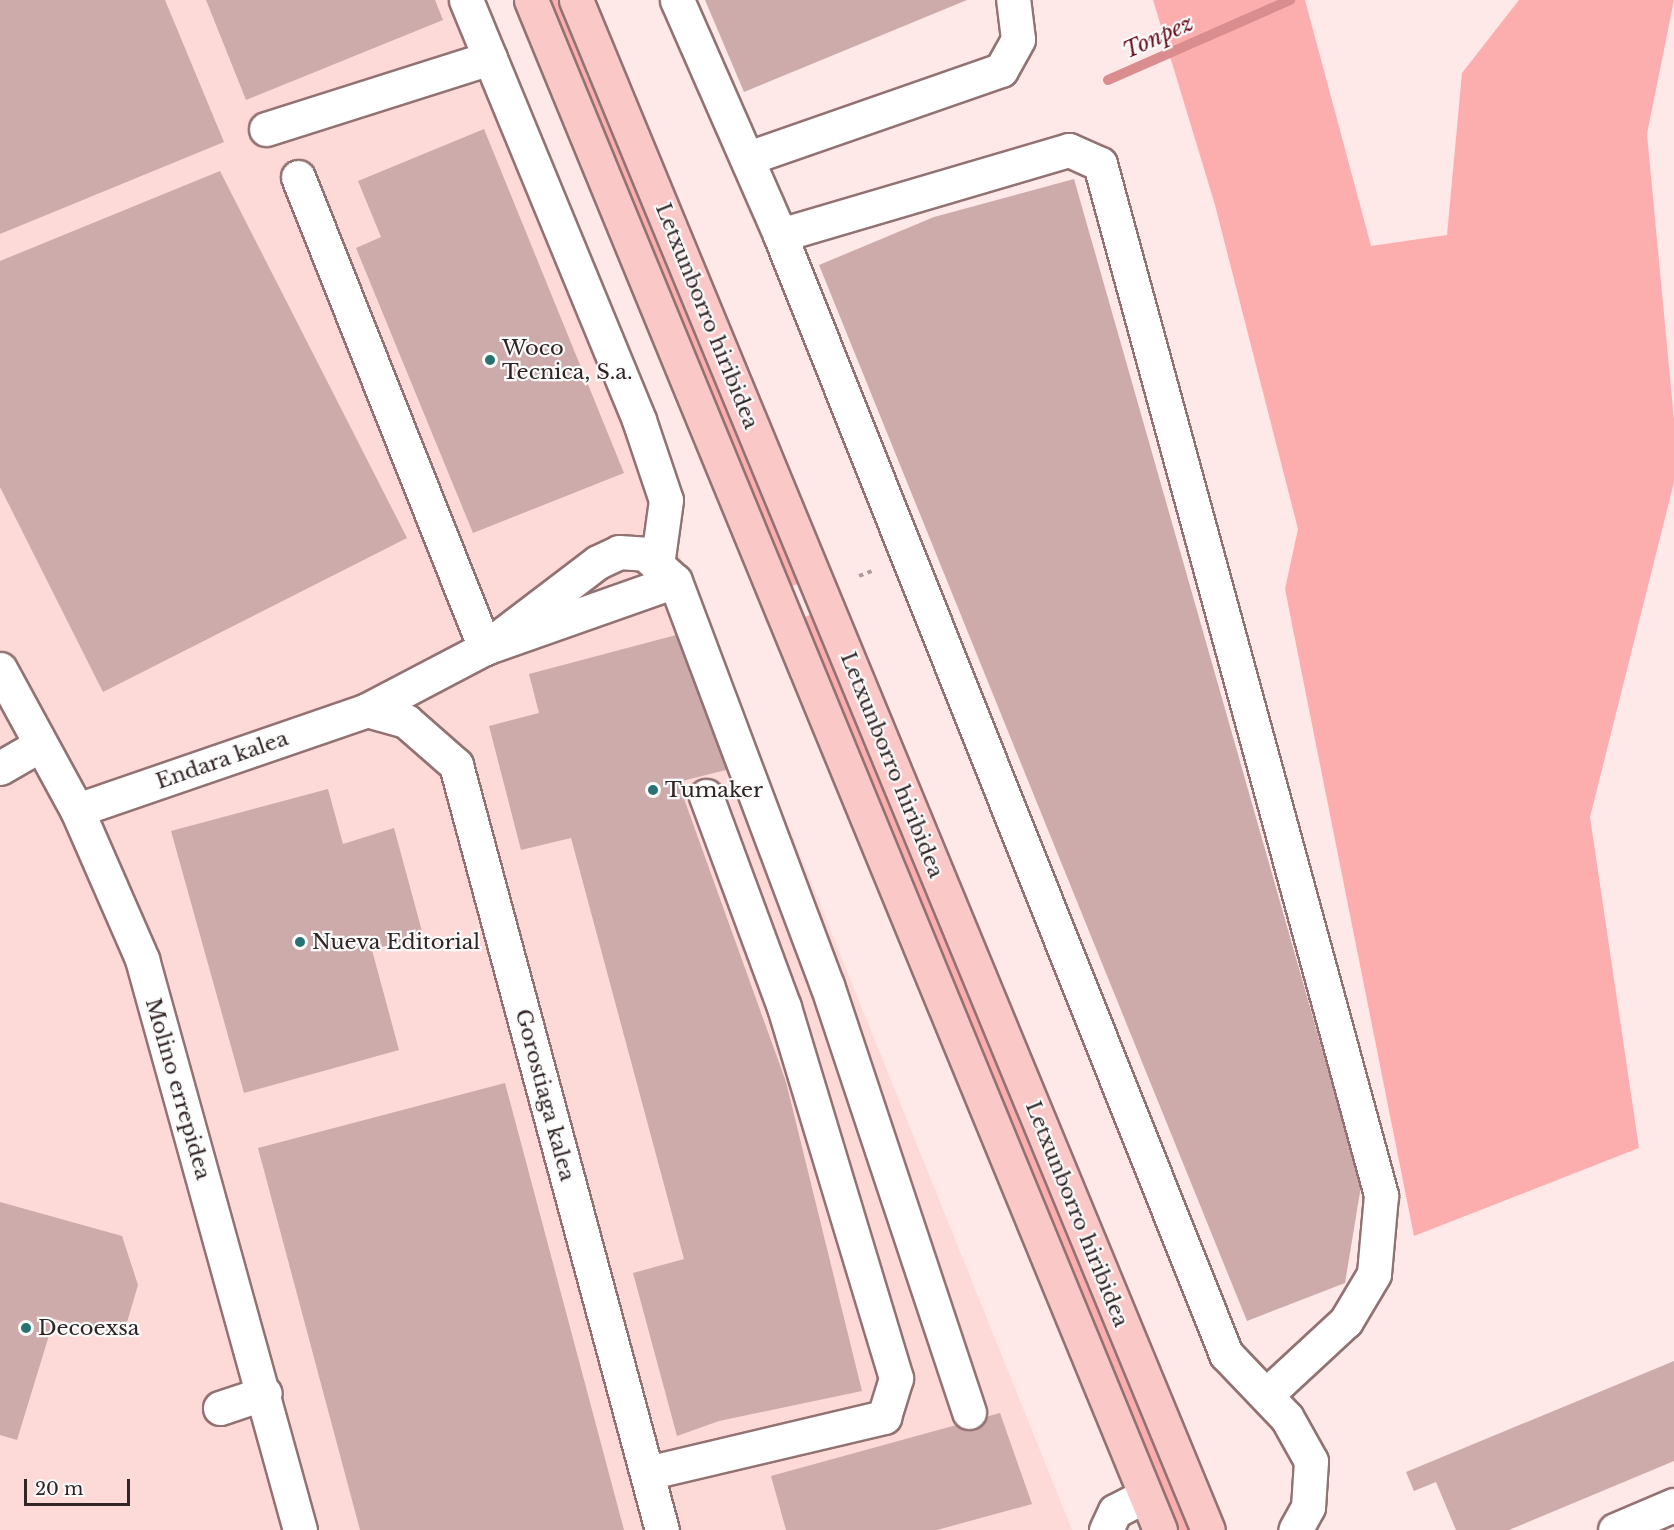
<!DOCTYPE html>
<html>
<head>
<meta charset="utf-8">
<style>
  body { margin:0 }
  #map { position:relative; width:1674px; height:1530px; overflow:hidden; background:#fee8e8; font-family:"Libre Baskerville",serif }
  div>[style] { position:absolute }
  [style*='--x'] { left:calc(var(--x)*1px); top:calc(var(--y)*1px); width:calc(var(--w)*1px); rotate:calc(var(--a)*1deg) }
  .built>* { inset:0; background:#fdd9d8 }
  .green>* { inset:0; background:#fcaeae }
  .stream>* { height:10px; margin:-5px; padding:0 5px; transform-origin:5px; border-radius:5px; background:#d98d8e }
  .building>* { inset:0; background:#cdabaa }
  .path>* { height:4px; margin-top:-2px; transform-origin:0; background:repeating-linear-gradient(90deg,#ae9c9c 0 4.5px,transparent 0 9px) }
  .roads { filter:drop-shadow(2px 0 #927272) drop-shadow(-2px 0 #927272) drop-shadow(0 2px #927272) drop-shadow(0 -2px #927272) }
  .minor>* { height:33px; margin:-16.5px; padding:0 16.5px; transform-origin:16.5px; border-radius:16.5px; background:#fff }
  .major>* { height:33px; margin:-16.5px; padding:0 16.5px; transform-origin:16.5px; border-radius:16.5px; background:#fbc8c8 }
  .dots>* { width:16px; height:16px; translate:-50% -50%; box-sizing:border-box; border:3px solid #fbfbfb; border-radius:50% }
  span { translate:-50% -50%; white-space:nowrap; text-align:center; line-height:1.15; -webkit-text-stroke:4.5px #fbfbfb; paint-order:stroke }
  .street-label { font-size:21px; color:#312424 }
  .poi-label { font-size:21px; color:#312424 }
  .left { translate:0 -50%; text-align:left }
  .water-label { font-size:22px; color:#6a0e1d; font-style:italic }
  .scale { position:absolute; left:24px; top:1479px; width:106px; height:27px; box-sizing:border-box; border:3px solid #312424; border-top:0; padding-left:8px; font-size:18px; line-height:21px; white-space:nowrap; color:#312424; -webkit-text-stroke:4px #fbfbfb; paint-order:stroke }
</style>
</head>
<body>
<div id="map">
  <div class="built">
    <i style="clip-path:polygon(0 0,456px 0,1072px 1530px,0 1530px)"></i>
  </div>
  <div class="green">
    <i style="clip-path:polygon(545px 0,561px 0,800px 583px,787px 588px)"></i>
    <i style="clip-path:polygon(1153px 0,1305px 0,1371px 246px,1447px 235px,1462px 73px,1519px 0,1674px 0,1647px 134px,1674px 420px,1674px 482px,1590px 817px,1639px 1148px,1414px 1236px,1285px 589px,1298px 529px,1215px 205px)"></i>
    <i style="clip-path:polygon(815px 613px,1193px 1530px,1173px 1530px,797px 620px)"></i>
  </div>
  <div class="stream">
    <i style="--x:1108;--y:80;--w:199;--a:-23.7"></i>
  </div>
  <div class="building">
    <i style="clip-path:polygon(0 0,165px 0,224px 142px,0 234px)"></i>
    <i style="clip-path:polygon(206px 0,435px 0,443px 20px,246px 100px)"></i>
    <i style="clip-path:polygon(705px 0,967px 0,744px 92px)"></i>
    <i style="clip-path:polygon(484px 129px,624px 473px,473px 533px,356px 248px,381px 237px,358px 181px)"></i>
    <i style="clip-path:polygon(220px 171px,407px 538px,103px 692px,0 487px,0 261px)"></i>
    <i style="clip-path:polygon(1074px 179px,1361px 1186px,1345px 1283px,1247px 1321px,819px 265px,934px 217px)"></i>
    <i style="clip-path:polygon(680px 634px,730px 769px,678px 782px,786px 1082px,862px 1391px,719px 1421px,677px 1436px,633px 1273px,684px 1259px,571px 838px,521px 850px,489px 726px,539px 713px,529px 674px)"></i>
    <i style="clip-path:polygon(328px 789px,343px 844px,394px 828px,423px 935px,372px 950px,399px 1050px,244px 1093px,171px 831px)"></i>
    <i style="clip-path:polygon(505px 1083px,624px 1530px,360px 1530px,258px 1148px)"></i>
    <i style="clip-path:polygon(0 1202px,122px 1236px,138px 1285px,123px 1336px,54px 1319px,17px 1440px,0 1435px)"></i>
    <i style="clip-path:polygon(1674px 1361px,1674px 1461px,1509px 1530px,1456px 1530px,1436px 1482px,1414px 1491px,1406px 1472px)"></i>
    <i style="clip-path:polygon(1000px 1413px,1032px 1504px,937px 1530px,786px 1530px,771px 1476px)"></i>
  </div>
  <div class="path">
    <i style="--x:859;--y:576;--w:17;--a:-21"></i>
  </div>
  <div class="roads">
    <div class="minor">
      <i style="--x:466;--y:0;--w:454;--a:67.6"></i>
      <i style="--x:639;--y:420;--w:84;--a:71.4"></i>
      <i style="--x:666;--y:500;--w:66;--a:97.9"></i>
      <i style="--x:677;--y:0;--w:257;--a:66.3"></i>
      <i style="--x:780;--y:235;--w:1205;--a:68.27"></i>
      <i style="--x:1226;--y:1354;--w:88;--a:46.4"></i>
      <i style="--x:1287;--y:1418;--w:49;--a:60.8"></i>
      <i style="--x:1311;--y:1461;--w:46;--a:93.7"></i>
      <i style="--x:1308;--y:1507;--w:26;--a:119"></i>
      <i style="--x:266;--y:129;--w:235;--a:-17.6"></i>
      <i style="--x:748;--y:158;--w:268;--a:-19.2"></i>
      <i style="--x:1001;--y:70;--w:35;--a:-61"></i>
      <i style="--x:1018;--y:39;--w:39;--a:-97"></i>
      <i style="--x:298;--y:177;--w:507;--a:68.35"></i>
      <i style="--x:780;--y:235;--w:301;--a:-16.4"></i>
      <i style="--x:1069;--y:150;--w:34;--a:24"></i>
      <i style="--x:1100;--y:164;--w:1069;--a:74.75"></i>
      <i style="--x:1381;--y:1195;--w:79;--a:95.1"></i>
      <i style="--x:1374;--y:1274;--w:55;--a:120.8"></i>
      <i style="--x:1346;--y:1321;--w:109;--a:137.2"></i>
      <i style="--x:485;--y:648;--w:142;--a:-37.3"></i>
      <i style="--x:598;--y:562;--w:23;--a:-25"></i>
      <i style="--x:619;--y:552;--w:26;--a:4"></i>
      <i style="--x:645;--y:554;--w:40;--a:42"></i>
      <i style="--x:675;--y:581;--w:432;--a:69.4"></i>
      <i style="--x:827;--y:985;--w:450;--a:71.6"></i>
      <i style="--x:0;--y:669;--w:161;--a:61.4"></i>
      <i style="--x:77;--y:810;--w:163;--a:66.4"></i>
      <i style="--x:142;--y:959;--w:592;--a:74.53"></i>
      <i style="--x:367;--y:710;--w:41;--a:15.8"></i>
      <i style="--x:406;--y:721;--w:67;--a:41.3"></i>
      <i style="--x:456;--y:765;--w:792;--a:74.93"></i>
      <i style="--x:0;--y:768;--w:44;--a:-30.1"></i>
      <i style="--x:77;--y:810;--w:307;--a:-19"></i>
      <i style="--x:367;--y:710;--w:133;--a:-27.7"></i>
      <i style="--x:485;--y:648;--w:201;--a:-19.4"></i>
      <i style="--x:220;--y:1408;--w:47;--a:-18.4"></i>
      <i style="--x:647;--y:1473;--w:244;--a:-13.3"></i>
      <i style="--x:884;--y:1417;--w:41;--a:-72.9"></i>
      <i style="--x:896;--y:1378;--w:388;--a:-106.8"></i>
      <i style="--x:784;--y:1007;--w:225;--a:-110.3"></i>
      <i style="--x:1106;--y:1530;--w:21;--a:-65"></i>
      <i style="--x:1115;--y:1511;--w:34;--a:-27"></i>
      <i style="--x:1615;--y:1530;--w:64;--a:-23"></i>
    </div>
    <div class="major">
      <i style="--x:531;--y:0;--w:1654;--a:67.65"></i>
      <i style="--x:576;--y:0;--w:1655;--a:67.56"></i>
    </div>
  </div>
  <div class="dots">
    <i style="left:490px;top:360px;background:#277275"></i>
    <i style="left:653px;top:790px;background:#277275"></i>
    <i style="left:300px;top:942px;background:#277275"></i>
    <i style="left:26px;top:1328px;background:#277275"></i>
  </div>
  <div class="street-label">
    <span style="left:707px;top:316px;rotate:68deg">Letxunborro hiribidea</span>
    <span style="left:222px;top:760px;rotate:-19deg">Endara kalea</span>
    <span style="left:892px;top:765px;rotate:68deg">Letxunborro hiribidea</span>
    <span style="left:178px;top:1089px;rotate:74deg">Molino errepidea</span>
    <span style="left:545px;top:1095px;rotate:75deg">Gorostiaga kalea</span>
    <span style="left:1077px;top:1214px;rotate:68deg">Letxunborro hiribidea</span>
  </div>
  <div class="poi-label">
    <span class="left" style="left:502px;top:360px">Woco<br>Tecnica, S.a.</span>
    <span class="left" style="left:665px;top:790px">Tumaker</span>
    <span class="left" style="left:312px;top:942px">Nueva Editorial</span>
    <span class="left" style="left:38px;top:1328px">Decoexsa</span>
  </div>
  <div class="water-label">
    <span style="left:1158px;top:37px;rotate:-24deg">Tonpez</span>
  </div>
  <div class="scale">20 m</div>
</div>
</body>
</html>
